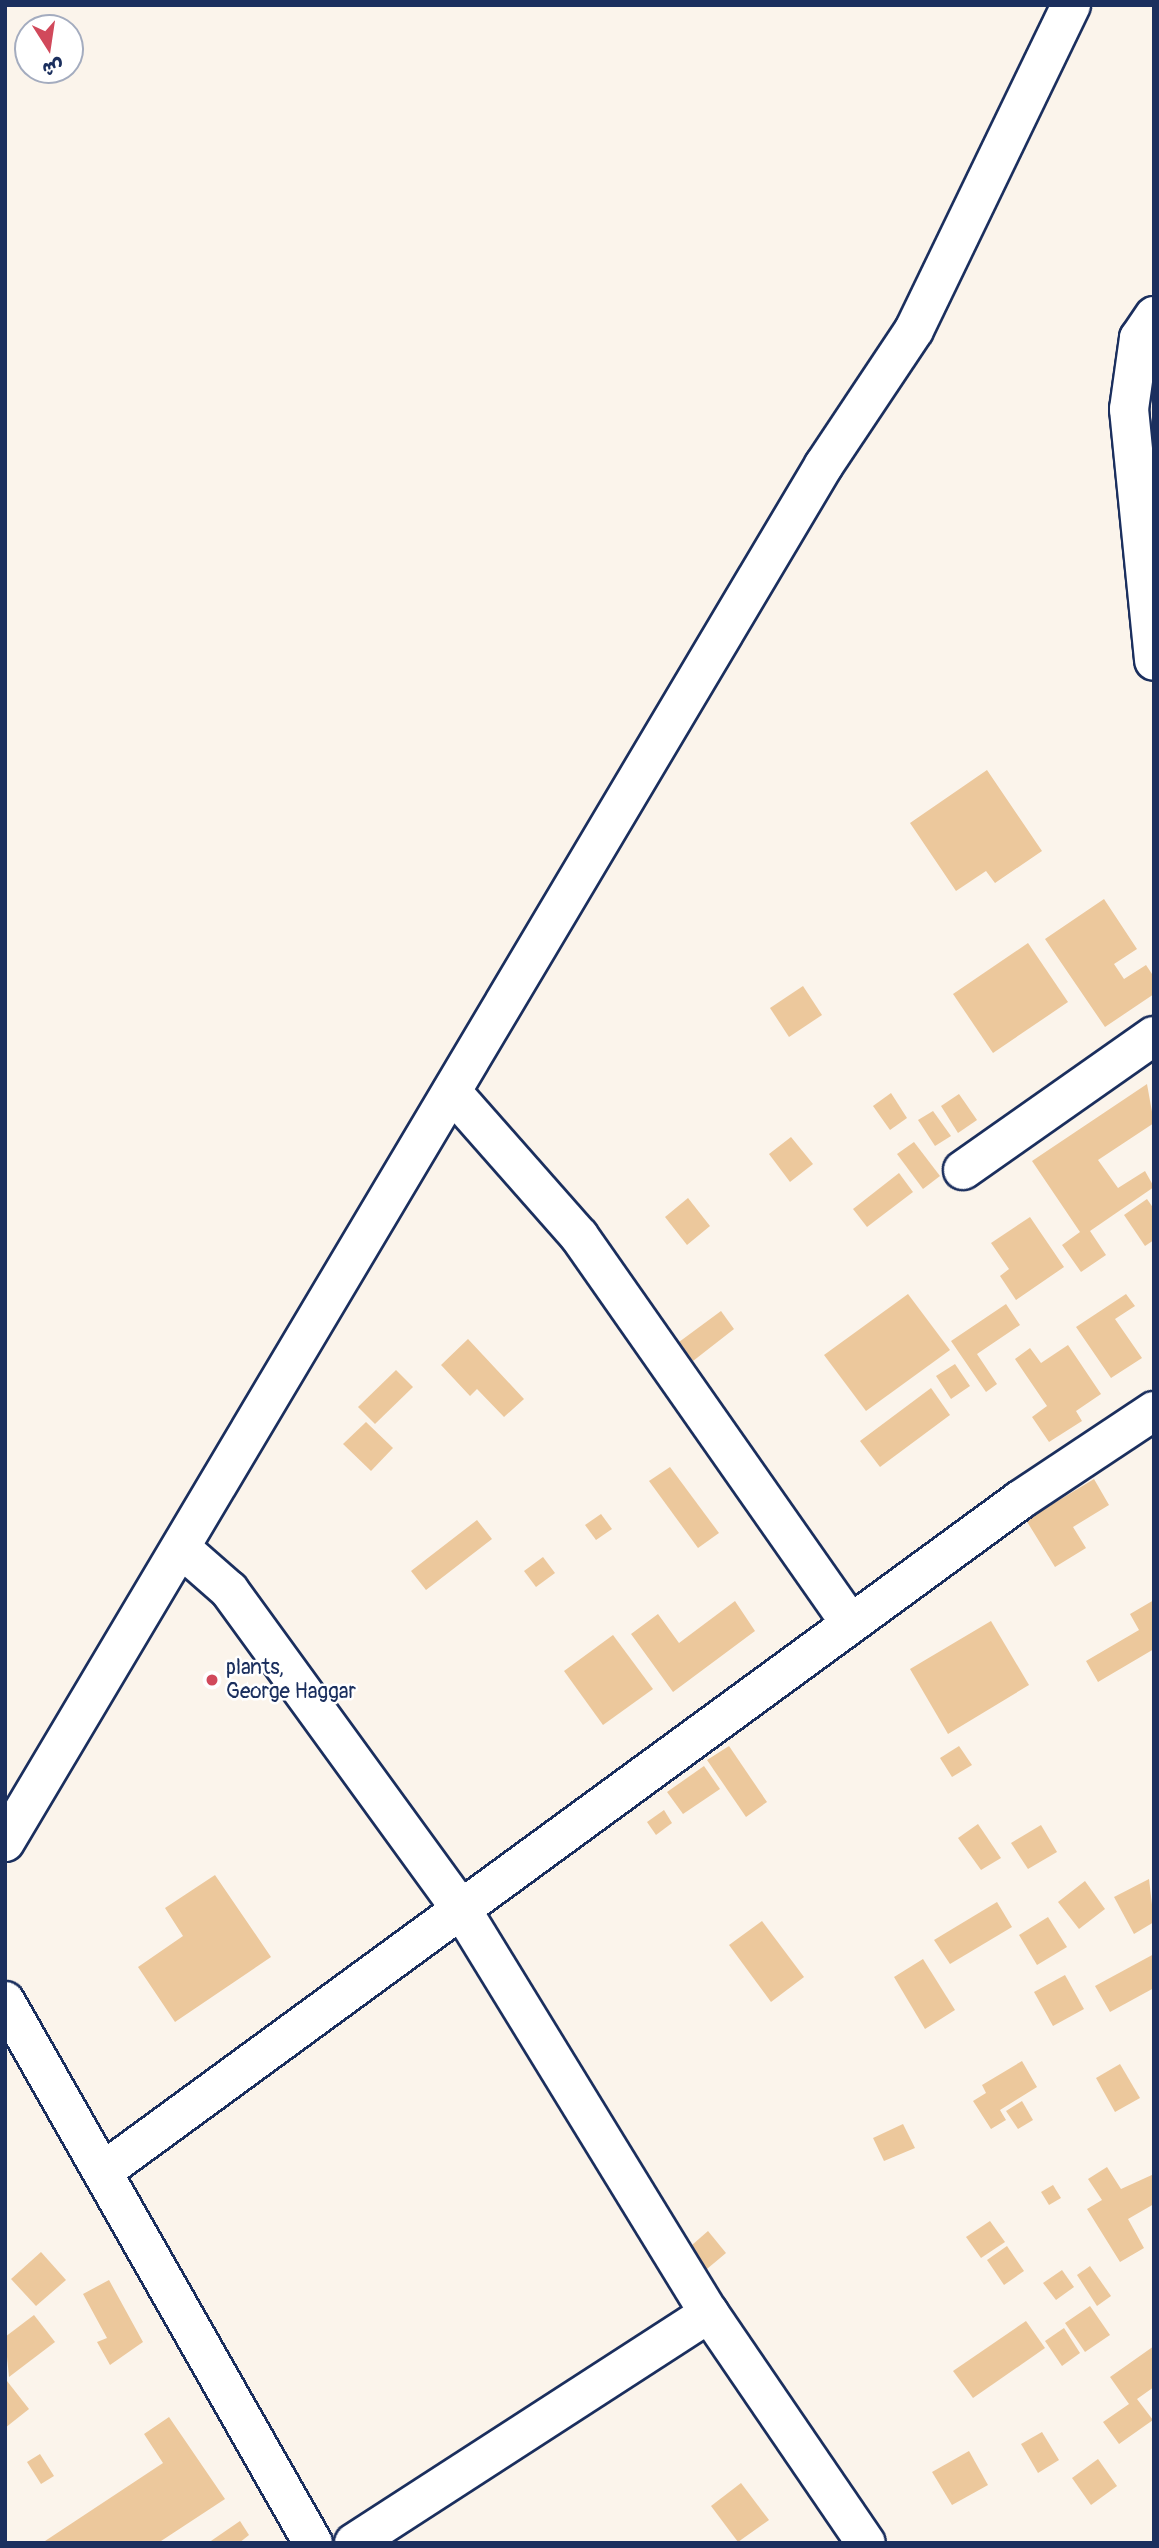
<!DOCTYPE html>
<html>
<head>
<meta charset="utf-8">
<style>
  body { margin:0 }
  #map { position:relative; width:1159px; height:2548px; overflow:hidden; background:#fbf4eb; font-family:Pangolin,"Playpen Sans Arabic",sans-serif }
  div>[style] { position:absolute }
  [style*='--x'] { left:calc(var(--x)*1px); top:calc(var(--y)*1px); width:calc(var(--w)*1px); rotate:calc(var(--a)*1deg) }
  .building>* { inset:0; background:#ecc89c }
  .roads { filter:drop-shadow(2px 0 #1b2f5e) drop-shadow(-2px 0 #1b2f5e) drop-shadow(0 2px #1b2f5e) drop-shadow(0 -2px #1b2f5e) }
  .minor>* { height:38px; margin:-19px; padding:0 19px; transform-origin:19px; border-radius:19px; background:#fff }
  .dots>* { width:19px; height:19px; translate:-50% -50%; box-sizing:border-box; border:4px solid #fff; border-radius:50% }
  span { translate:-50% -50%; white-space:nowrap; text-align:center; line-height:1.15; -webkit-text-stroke:5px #fff; paint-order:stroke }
  .poi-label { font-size:21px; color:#1b2f5e }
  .left { translate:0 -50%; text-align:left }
  .frame { position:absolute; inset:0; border:7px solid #1b2f5e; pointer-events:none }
  .north { position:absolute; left:14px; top:14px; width:70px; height:70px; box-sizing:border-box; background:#fff; border:2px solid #a4acbf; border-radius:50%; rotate:168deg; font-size:19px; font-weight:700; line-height:28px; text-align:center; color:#1b2f5e }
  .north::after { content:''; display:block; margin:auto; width:24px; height:32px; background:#d1495b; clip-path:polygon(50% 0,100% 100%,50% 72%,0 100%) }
</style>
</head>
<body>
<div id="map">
  <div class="building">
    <i style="clip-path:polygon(987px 770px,1042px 851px,995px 883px,986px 871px,956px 891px,910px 823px)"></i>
    <i style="clip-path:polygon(1104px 899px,1137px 949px,1114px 964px,1124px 979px,1146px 965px,1154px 977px,1154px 994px,1105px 1027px,1045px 939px)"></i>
    <i style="clip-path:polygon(1028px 943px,1068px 1002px,993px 1053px,953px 994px)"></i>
    <i style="clip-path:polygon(803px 986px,822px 1015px,789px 1037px,770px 1008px)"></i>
    <i style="clip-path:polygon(1147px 1084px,1154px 1123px,1098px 1160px,1118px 1188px,1145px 1171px,1154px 1187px,1090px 1231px,1106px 1255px,1081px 1272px,1062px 1245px,1080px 1232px,1032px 1161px)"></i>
    <i style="clip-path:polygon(891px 1093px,907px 1118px,890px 1130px,873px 1106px)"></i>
    <i style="clip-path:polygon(959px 1094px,977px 1120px,958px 1133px,941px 1106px)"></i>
    <i style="clip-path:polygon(933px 1111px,951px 1136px,935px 1146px,918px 1120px)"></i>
    <i style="clip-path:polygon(791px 1137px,813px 1164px,790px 1182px,769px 1154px)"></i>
    <i style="clip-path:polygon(914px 1142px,940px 1176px,923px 1189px,897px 1154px)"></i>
    <i style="clip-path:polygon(899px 1173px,913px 1192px,867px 1227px,853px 1209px)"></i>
    <i style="clip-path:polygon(688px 1198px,710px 1226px,687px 1245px,665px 1217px)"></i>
    <i style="clip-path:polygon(1147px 1199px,1154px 1209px,1154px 1240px,1145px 1246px,1124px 1215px)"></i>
    <i style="clip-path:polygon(1030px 1217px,1064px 1267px,1016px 1300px,1000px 1276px,1009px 1269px,991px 1243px)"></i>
    <i style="clip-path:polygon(908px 1294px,950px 1350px,866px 1411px,824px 1355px)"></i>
    <i style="clip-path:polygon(1126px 1294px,1135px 1306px,1115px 1319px,1142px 1358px,1111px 1378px,1076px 1327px)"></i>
    <i style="clip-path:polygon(1006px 1304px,1020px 1325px,977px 1354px,997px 1384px,986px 1392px,951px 1341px)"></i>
    <i style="clip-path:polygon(721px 1311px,734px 1329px,693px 1361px,679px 1342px)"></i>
    <i style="clip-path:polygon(468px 1339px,524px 1399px,504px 1417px,477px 1389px,470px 1396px,441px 1365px)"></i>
    <i style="clip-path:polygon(1068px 1345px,1101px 1394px,1076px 1411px,1082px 1421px,1049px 1442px,1032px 1417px,1047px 1406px,1015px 1359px,1030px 1348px,1041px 1363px)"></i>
    <i style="clip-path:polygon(955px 1364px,970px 1386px,951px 1399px,936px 1376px)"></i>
    <i style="clip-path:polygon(396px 1370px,413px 1387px,375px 1424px,358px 1407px)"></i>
    <i style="clip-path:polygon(931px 1388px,950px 1415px,880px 1467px,860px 1441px)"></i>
    <i style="clip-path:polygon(366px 1422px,393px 1448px,371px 1471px,343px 1444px)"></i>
    <i style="clip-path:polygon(670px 1467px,719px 1533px,698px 1548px,649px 1481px)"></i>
    <i style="clip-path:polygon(1094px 1479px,1109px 1505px,1073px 1527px,1086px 1548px,1055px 1567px,1026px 1520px)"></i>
    <i style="clip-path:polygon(601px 1514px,612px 1529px,596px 1540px,585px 1525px)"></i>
    <i style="clip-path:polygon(477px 1520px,492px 1539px,426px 1590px,411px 1571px)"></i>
    <i style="clip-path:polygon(543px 1557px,555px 1573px,536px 1587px,524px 1571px)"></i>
    <i style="clip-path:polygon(1154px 1600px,1154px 1649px,1098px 1682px,1086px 1661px,1139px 1630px,1130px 1614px)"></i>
    <i style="clip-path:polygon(735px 1601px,755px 1631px,673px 1692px,631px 1634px,658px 1614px,679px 1643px)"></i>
    <i style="clip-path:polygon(991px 1621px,1029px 1685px,948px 1734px,910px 1669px)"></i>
    <i style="clip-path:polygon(613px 1635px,653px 1689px,603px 1725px,564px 1671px)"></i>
    <i style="clip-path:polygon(729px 1746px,767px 1802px,746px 1817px,707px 1760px)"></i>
    <i style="clip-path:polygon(959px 1746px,972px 1765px,952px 1777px,940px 1758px)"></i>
    <i style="clip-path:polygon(704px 1766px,720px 1789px,683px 1814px,667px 1792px)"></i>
    <i style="clip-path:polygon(664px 1810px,672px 1823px,656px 1835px,647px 1822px)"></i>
    <i style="clip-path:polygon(978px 1824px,1001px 1858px,981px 1870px,958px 1838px)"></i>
    <i style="clip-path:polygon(1041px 1825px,1057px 1852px,1028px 1869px,1011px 1843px)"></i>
    <i style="clip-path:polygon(215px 1875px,271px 1957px,175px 2022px,138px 1967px,183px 1936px,165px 1908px)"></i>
    <i style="clip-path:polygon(1149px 1879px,1154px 1922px,1134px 1934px,1114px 1897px)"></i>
    <i style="clip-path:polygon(1085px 1881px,1105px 1909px,1079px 1929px,1058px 1902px)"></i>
    <i style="clip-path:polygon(997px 1902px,1012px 1927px,950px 1964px,934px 1940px)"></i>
    <i style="clip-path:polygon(1048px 1917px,1067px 1947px,1037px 1965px,1019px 1935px)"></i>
    <i style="clip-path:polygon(762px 1921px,804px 1977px,771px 2002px,729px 1945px)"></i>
    <i style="clip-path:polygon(1154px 1954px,1154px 1988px,1110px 2012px,1095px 1986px)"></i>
    <i style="clip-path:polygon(923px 1959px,955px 2010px,925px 2029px,894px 1977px)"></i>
    <i style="clip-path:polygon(1065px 1975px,1084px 2009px,1053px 2026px,1034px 1992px)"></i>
    <i style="clip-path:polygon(1022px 2061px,1037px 2087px,1000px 2110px,1006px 2120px,991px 2129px,973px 2101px,986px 2093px,982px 2085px)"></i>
    <i style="clip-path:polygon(1120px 2064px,1140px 2098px,1115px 2112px,1096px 2078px)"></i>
    <i style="clip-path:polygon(1022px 2101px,1033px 2120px,1018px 2129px,1006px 2111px)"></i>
    <i style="clip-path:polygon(903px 2124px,915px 2148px,884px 2161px,873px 2138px)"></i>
    <i style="clip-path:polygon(1107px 2167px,1121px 2189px,1154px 2174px,1154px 2204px,1128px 2219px,1144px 2248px,1120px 2262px,1087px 2209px,1102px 2200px,1088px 2179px)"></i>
    <i style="clip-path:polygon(1053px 2185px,1061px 2198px,1049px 2205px,1041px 2192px)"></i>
    <i style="clip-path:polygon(990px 2221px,1005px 2242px,981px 2258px,966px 2237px)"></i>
    <i style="clip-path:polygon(708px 2231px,726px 2253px,701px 2274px,684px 2252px)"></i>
    <i style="clip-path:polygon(1007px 2246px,1024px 2271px,1004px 2285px,987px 2260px)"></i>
    <i style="clip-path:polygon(41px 2252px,66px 2280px,36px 2306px,11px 2279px)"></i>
    <i style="clip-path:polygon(1090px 2266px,1111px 2296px,1097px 2306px,1077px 2275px)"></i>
    <i style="clip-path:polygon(1062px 2270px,1074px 2287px,1056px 2300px,1043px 2283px)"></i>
    <i style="clip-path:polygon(109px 2280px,143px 2342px,110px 2365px,97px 2342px,107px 2338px,83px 2294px)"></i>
    <i style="clip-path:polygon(1090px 2306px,1110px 2335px,1085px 2352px,1065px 2323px)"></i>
    <i style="clip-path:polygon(34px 2315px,55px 2342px,9px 2377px,5px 2337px)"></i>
    <i style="clip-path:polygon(1026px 2321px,1045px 2348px,973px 2398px,953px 2371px)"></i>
    <i style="clip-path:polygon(1064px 2328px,1080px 2353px,1062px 2366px,1045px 2341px)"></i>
    <i style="clip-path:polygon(1154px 2346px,1154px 2387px,1137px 2399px,1153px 2420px,1119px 2444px,1103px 2422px,1129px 2404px,1110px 2377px)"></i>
    <i style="clip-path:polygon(7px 2381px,29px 2409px,5px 2428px,5px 2383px)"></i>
    <i style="clip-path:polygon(169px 2417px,225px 2499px,158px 2543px,42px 2543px,163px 2463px,144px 2434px)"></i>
    <i style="clip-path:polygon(1042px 2432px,1059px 2460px,1038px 2473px,1021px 2444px)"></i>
    <i style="clip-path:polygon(969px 2451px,988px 2485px,952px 2505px,932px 2472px)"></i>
    <i style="clip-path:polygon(40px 2454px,54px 2476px,41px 2484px,27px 2462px)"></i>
    <i style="clip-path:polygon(1098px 2459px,1117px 2486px,1091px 2505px,1072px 2478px)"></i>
    <i style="clip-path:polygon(741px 2483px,769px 2520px,738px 2542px,711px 2506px)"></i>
    <i style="clip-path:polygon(240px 2521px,249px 2535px,239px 2543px,208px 2543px)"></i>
  </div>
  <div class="roads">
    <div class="minor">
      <i style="--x:1154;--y:316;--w:27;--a:124"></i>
      <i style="--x:1139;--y:338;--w:72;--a:98"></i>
      <i style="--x:1129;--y:409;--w:253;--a:84.3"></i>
      <i style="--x:452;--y:1092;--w:192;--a:48.6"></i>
      <i style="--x:579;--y:1236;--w:472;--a:55"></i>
      <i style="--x:963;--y:1170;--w:233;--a:-35.1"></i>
      <i style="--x:181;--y:1548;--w:64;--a:41.2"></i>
      <i style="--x:229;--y:1590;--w:398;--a:54"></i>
      <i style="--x:463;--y:1912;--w:470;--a:58.5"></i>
      <i style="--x:709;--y:2313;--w:278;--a:55.7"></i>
      <i style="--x:5;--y:1842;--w:1602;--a:-59.26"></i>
      <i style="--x:824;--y:465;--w:162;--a:-56.3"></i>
      <i style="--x:914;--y:330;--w:361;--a:-64.2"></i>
      <i style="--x:5;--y:2001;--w:623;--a:60.39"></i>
      <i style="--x:105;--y:2170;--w:1134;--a:-36.21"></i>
      <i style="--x:1020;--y:1500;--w:161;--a:-33.6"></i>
      <i style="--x:354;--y:2543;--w:423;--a:-32.9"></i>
    </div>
  </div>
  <div class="dots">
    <i style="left:212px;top:1680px;background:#d1495b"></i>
  </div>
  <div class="poi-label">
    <span class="left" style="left:226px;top:1680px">plants,<br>George Haggar</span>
  </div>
  <div class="frame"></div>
  <div class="north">ش</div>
</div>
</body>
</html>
